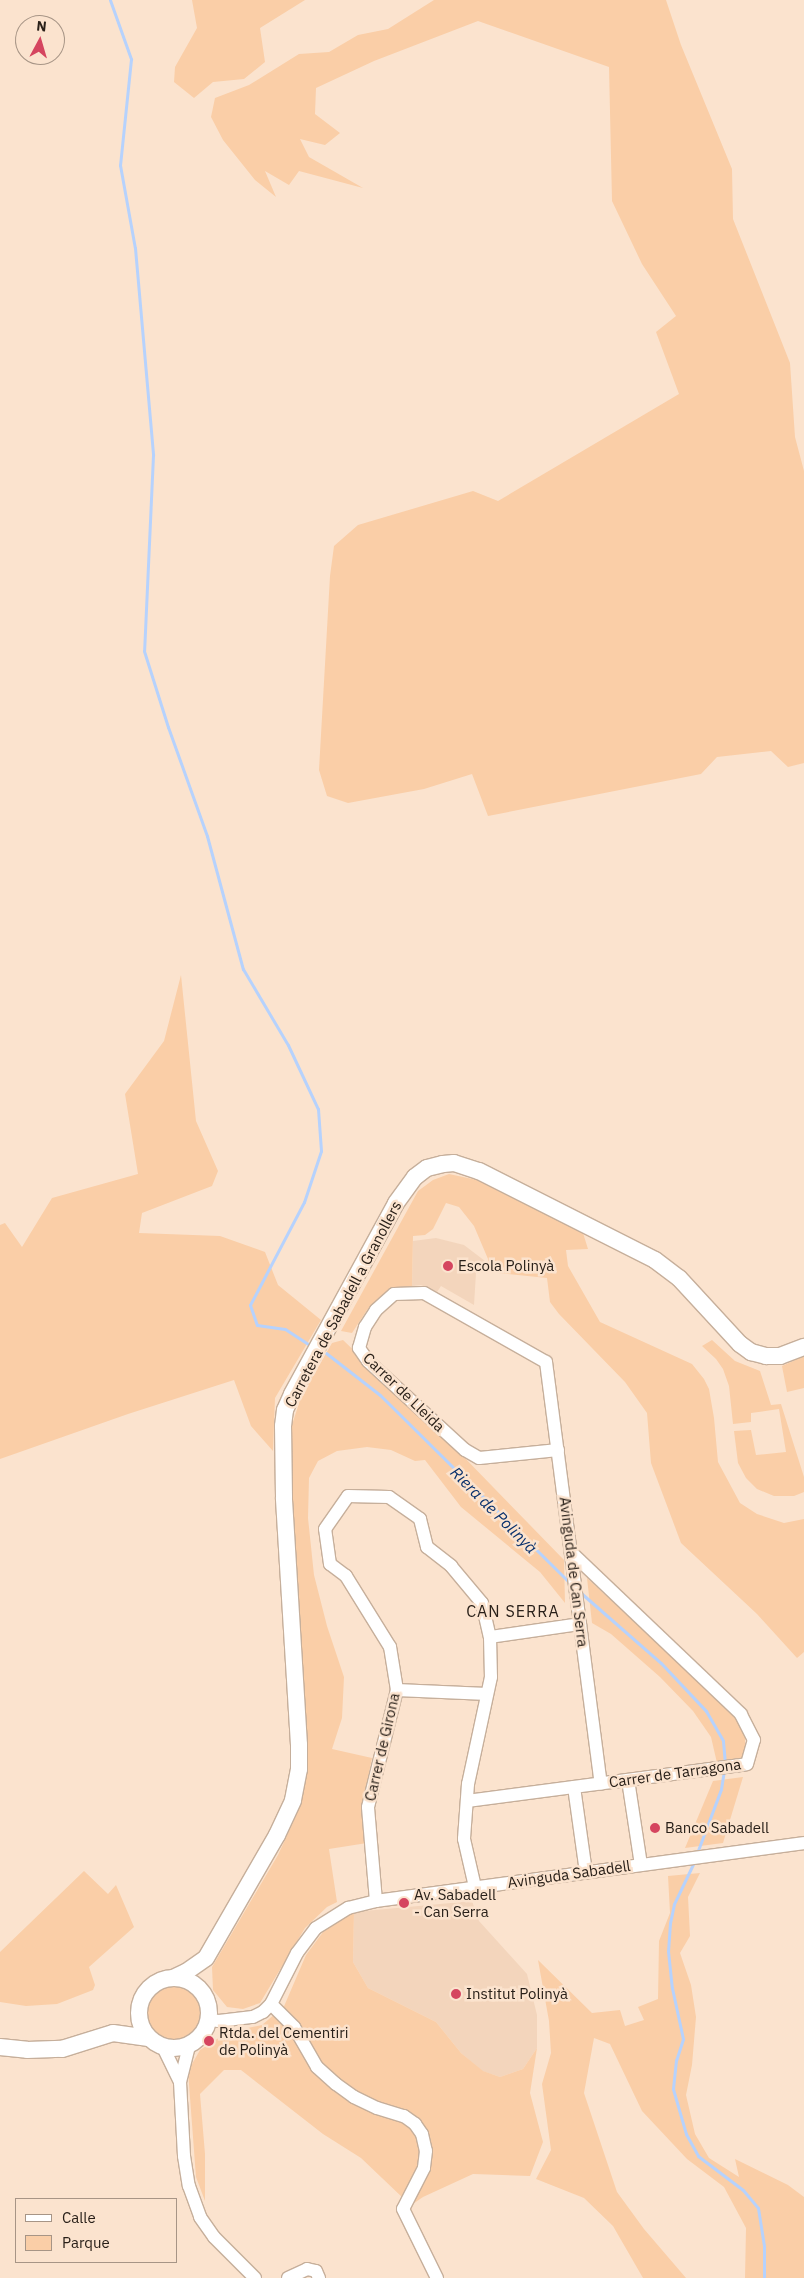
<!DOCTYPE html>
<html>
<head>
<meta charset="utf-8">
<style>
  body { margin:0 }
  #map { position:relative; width:804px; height:2278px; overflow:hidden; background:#fbe3ce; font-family:"IBM Plex Sans",sans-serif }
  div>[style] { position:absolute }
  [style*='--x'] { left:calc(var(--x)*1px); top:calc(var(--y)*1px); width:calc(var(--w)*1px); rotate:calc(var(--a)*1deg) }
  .built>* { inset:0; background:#f3d5bc }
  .green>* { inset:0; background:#facea7 }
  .round { border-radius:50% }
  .stream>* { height:3px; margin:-1.5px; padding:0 1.5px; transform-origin:1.5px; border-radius:1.5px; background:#b6d2fd }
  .roads { filter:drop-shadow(1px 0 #c6af9b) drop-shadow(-1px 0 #c6af9b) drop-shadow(0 1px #c6af9b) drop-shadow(0 -1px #c6af9b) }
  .minor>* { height:12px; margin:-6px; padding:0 6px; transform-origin:6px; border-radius:6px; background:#fff }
  .major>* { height:16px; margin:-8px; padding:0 8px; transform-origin:8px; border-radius:8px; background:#fff }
  .major>.ring { margin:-8px; padding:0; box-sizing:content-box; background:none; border:16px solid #fff; border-radius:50% }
  .dots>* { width:14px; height:14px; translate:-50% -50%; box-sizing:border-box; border:2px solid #fbe3ce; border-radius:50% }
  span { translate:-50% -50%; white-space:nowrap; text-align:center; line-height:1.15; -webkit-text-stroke:5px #fbe3ce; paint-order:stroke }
  .poi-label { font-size:15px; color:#292019 }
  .left { translate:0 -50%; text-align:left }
  .street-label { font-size:15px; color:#292019 }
  .water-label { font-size:16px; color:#08306c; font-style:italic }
  .neighbourhood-label { font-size:16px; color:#292019; letter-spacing:1px }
  .legend { position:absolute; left:15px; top:2198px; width:162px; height:65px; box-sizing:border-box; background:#fbe3ce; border:1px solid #a79586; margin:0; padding:6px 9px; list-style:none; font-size:15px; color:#292019 }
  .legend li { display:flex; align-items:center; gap:10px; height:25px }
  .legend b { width:25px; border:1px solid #a79586 }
  .north { position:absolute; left:15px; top:15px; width:50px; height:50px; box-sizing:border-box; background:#fbe3ce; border:1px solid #a79586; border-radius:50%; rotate:6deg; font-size:14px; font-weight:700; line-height:20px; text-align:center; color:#292019 }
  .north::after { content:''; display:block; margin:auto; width:18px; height:22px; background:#d5455f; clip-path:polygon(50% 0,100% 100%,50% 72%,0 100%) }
</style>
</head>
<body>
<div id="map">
  <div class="built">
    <i style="clip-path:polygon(436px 1238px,464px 1245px,485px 1261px,484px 1272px,476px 1273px,474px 1305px,441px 1286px,437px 1292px,421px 1285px,412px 1286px,413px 1241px)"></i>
    <i style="clip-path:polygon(472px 1901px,479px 1921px,527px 1974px,537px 2015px,537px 2048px,523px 2069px,500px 2077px,482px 2071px,461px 2053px,436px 2022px,368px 1988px,353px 1962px,354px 1912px)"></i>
  </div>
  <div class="green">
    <i style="clip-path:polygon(192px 0,305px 0,260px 28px,265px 62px,244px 79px,213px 82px,194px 98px,174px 82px,175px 67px,197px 28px)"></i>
    <i style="clip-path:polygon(434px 0,666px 0,681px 45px,732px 169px,733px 219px,790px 363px,795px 437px,804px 471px,804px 763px,788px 767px,771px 751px,717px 757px,701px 774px,488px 816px,472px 774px,424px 789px,348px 803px,327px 796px,319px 770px,330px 576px,334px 546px,358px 525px,473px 491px,498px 501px,679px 394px,656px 332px,676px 316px,642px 264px,612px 201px,609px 67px,478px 21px,374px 61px,316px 88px,315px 114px,340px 133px,325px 145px,300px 139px,309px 157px,363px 188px,299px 171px,289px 185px,265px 171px,276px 197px,255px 180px,223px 140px,211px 117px,215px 98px,249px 85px,299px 54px,329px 52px,358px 35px,388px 29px)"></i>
    <i style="clip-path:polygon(181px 975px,196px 1121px,218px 1171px,212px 1186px,142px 1213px,139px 1233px,220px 1236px,265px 1252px,278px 1285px,321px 1320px,275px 1398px,273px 1451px,251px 1426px,234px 1380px,128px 1414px,0 1459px,0 1225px,5px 1223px,22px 1247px,52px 1198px,138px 1174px,125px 1094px,164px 1041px)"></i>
    <i style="clip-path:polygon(449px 1174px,477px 1180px,583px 1233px,588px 1249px,566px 1250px,568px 1266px,600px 1322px,692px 1364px,704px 1379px,709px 1389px,714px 1418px,718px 1462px,740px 1503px,757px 1514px,784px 1523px,804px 1519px,804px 1652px,797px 1658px,757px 1614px,681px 1543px,651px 1463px,647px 1413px,625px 1382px,559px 1314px,550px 1302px,547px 1278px,489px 1272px,488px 1259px,474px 1226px,459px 1207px,446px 1203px,433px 1229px,425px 1235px,413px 1236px,412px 1286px,385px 1293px,367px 1310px,352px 1333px,341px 1331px,418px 1191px,433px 1180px)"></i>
    <i style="clip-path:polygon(343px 1340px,459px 1452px,564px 1560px,565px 1603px,540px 1572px,461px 1507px,425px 1460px,415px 1461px,391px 1450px,367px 1447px,337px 1451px,318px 1461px,309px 1478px,308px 1518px,314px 1575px,327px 1626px,344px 1677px,342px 1718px,332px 1749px,372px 1758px,363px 1804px,367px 1843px,329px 1849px,337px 1902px,327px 1907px,305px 1928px,260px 2003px,243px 2009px,227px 2007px,213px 1990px,212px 1967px,278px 1855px,296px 1816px,303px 1779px,289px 1471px,291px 1428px,301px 1397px,332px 1343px)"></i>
    <i style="clip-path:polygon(712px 1340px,735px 1361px,760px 1371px,771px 1405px,781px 1404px,804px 1477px,804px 1492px,794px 1496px,774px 1496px,757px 1489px,746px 1478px,738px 1463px,734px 1431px,751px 1430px,756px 1455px,786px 1452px,779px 1409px,751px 1413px,751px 1422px,733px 1424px,729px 1386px,723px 1369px,716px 1359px,702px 1346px)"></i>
    <i style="clip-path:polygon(804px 1356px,804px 1388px,787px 1392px,782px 1366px)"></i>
    <i style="clip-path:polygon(587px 1578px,739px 1719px,745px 1737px,745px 1755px,735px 1761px,717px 1763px,711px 1737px,693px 1711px,660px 1677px,611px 1634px,592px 1623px)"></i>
    <i style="clip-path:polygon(743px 1777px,723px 1843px,685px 1848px,713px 1781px)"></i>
    <i style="clip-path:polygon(84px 1871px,108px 1894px,116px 1885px,134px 1927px,89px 1967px,95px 1985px,93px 1990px,57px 2004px,26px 2006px,0 2002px,0 1952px)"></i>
    <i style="clip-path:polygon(700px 1873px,688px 1897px,690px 1936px,680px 1953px,691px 1985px,696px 2017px,692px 2065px,686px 2095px,695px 2134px,709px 2158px,739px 2177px,735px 2159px,788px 2185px,804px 2197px,804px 2278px,745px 2278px,746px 2228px,724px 2187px,687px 2159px,642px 2111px,610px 2044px,594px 2038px,584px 2093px,617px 2192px,644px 2229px,686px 2278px,643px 2278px,613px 2226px,584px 2198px,536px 2179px,551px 2150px,542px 2084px,551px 2053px,549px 2021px,538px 1960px,592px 2013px,620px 2010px,625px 2026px,644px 2020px,638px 2007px,658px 1999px,659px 1941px,670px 1913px,668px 1876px)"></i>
    <i style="clip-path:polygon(354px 1912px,353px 1962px,368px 1988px,436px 2022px,461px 2053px,483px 2071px,500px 2077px,523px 2069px,537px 2048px,530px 2093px,543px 2142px,530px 2176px,473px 2174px,423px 2197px,407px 2208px,428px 2167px,425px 2131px,355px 2094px,321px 2065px,282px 2011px,306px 1955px,323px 1932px)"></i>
    <i class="round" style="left:145px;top:1985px;width:58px;height:58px"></i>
    <i style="clip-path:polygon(275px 2014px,291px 2030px,314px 2069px,412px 2129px,418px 2139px,421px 2153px,419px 2168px,403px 2198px,361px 2158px,323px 2134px,241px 2070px,224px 2070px,200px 2094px,205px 2154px,205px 2201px,196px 2177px,188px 2071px,200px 2050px,228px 2032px,262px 2025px)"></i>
  </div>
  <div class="stream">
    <i style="--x:110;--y:0;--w:63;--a:70.4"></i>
    <i style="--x:131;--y:59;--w:107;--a:95.9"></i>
    <i style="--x:120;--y:165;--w:84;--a:79.8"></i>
    <i style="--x:135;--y:248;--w:208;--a:85"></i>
    <i style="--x:153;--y:455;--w:196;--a:92.6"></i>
    <i style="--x:144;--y:651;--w:80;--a:72.5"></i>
    <i style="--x:168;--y:727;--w:116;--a:70.3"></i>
    <i style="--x:207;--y:836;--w:138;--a:74.9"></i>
    <i style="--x:243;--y:969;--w:88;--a:59.4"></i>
    <i style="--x:288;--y:1045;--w:71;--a:64.9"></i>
    <i style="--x:318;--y:1109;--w:42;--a:85.9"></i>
    <i style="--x:321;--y:1151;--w:54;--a:108.4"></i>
    <i style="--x:304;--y:1202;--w:116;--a:117.7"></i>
    <i style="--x:250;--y:1305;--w:21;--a:71"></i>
    <i style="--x:257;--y:1325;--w:28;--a:8"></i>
    <i style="--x:285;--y:1329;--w:27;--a:33"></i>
    <i style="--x:326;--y:1353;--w:68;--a:37.9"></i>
    <i style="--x:380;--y:1395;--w:269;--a:44.7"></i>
    <i style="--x:581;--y:1593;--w:106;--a:41.2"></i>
    <i style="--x:661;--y:1663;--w:66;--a:46.8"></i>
    <i style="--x:706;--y:1711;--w:34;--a:60"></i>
    <i style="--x:723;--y:1741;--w:22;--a:85"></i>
    <i style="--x:697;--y:1853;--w:68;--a:-69.4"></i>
    <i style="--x:721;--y:1789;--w:20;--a:-81"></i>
    <i style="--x:694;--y:1862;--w:47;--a:115.5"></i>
    <i style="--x:674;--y:1904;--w:19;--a:102"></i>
    <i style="--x:670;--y:1923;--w:28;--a:94"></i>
    <i style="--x:668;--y:1951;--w:37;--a:84"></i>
    <i style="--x:672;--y:1988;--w:52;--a:77.8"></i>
    <i style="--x:683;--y:2039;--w:22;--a:108"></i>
    <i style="--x:676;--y:2060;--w:29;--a:96"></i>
    <i style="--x:673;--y:2089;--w:47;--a:73.9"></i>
    <i style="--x:686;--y:2134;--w:25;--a:61"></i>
    <i style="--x:698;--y:2156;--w:56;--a:37.1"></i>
    <i style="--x:743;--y:2190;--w:23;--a:50"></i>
    <i style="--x:758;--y:2208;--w:39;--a:81"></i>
    <i style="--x:764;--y:2247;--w:31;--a:90"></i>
  </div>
  <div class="roads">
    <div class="minor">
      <i style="--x:558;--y:1450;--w:79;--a:174.2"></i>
      <i style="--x:479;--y:1458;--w:16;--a:-150"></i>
      <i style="--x:465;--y:1450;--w:132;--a:-137.5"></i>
      <i style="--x:368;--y:1361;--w:16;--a:-125"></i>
      <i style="--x:359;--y:1348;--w:22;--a:-74"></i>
      <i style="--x:365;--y:1327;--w:20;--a:-57"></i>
      <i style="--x:376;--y:1310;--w:24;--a:-42"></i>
      <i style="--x:394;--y:1294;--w:30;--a:-2"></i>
      <i style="--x:424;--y:1293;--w:140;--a:29.5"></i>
      <i style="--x:546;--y:1362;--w:425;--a:82.6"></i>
      <i style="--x:490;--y:1637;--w:91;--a:-8.2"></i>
      <i style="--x:397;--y:1690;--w:90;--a:2.5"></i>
      <i style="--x:628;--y:1780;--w:86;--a:81.3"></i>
      <i style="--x:574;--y:1787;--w:86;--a:82"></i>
      <i style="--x:467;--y:1801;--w:282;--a:-7.5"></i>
      <i style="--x:747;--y:1764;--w:25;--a:-74"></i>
      <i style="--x:754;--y:1740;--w:29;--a:-117"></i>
      <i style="--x:741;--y:1714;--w:235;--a:-136.4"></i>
      <i style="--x:376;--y:1901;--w:94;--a:-94.9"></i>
      <i style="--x:368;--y:1807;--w:121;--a:-76.1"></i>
      <i style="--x:397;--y:1690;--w:44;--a:-99.2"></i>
      <i style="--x:390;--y:1647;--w:84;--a:-121.8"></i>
      <i style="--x:346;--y:1576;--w:20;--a:-143"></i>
      <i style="--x:330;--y:1564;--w:35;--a:-98"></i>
      <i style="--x:325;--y:1529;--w:40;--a:-55.1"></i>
      <i style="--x:348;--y:1496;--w:41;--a:1.4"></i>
      <i style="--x:389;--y:1497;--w:38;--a:35"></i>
      <i style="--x:420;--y:1519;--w:29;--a:76"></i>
      <i style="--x:427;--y:1547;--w:31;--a:38"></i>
      <i style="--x:451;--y:1566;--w:48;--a:50"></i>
      <i style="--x:482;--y:1603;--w:35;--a:77"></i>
      <i style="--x:490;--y:1637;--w:40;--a:88.6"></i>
      <i style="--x:491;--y:1677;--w:109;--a:102.1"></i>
      <i style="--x:468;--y:1784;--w:55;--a:94.2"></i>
      <i style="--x:464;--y:1839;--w:49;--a:77.1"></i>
      <i style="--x:271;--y:2004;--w:33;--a:45"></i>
      <i style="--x:294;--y:2027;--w:46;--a:60.1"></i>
      <i style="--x:317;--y:2067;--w:25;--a:42"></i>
      <i style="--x:336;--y:2084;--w:22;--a:36"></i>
      <i style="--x:354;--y:2097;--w:25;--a:26"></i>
      <i style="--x:377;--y:2108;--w:28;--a:17"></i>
      <i style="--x:404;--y:2116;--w:14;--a:36"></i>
      <i style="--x:415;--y:2124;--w:12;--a:55"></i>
      <i style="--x:422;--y:2134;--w:17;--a:77"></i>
      <i style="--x:426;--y:2151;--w:17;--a:97"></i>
      <i style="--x:424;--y:2168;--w:46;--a:117.1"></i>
      <i style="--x:403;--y:2209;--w:77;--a:63.8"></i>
      <i style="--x:209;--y:2020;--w:10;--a:6"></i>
      <i style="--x:219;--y:2021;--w:34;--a:-7"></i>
      <i style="--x:253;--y:2017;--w:11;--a:-27"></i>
      <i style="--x:263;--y:2012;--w:11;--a:-45"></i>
      <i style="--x:271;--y:2004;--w:57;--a:-63"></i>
      <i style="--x:297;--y:1953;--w:31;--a:-53"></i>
      <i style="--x:316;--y:1928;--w:38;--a:-32"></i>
      <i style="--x:348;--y:1908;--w:29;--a:-14"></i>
      <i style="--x:376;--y:1901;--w:432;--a:-7.7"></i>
      <i style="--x:189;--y:2046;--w:37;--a:104"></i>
      <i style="--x:180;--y:2082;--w:74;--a:86.9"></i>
      <i style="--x:184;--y:2156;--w:30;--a:81"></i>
      <i style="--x:189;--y:2186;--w:33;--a:70"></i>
      <i style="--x:200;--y:2217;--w:24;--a:55"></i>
      <i style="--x:214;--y:2237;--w:58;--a:45"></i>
      <i style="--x:163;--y:2047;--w:39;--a:64"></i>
      <i style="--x:288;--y:2278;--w:21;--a:-25"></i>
      <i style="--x:307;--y:2269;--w:9;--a:13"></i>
      <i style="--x:316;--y:2271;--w:8;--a:67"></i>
    </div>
    <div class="major">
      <i class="ring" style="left:139px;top:1978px;width:54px;height:54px"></i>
      <i style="--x:173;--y:1978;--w:14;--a:-25"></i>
      <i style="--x:186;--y:1972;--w:24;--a:-35"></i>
      <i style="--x:206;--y:1958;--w:142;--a:-60"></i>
      <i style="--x:277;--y:1835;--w:38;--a:-65"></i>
      <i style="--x:293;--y:1800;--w:32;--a:-79"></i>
      <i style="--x:299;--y:1769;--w:24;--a:-90"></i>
      <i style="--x:299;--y:1745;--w:248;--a:-93.5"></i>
      <i style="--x:284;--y:1497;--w:71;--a:-90.8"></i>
      <i style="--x:283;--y:1426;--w:16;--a:-83"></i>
      <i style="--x:285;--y:1410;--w:17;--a:-66"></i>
      <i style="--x:292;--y:1394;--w:217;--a:-61.4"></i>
      <i style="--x:396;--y:1203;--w:32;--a:-54"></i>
      <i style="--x:415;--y:1177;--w:15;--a:-37"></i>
      <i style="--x:427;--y:1168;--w:16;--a:-14"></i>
      <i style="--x:443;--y:1164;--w:11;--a:-5"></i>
      <i style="--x:454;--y:1163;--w:26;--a:18"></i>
      <i style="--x:479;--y:1171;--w:197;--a:26.8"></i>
      <i style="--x:655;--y:1260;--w:30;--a:37"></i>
      <i style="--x:679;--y:1278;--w:90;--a:47.3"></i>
      <i style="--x:740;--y:1344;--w:14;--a:36"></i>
      <i style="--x:751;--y:1352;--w:16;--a:15"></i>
      <i style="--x:766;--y:1356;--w:14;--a:0"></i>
      <i style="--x:780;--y:1356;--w:26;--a:-21"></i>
      <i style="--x:0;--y:2047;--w:27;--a:6"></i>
      <i style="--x:27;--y:2050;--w:35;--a:-2"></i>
      <i style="--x:62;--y:2049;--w:53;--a:-17.4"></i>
      <i style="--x:113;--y:2033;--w:36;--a:8"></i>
    </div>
  </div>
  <div class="dots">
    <i style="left:448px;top:1266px;background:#d5455f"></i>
    <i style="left:655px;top:1828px;background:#d5455f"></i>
    <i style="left:404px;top:1903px;background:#d5455f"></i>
    <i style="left:456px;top:1994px;background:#d5455f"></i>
    <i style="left:209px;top:2041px;background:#d5455f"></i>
  </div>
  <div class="poi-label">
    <span class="left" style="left:458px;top:1266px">Escola Polinyà</span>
    <span class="left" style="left:665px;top:1828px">Banco Sabadell</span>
    <span class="left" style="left:414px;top:1903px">Av. Sabadell<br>- Can Serra</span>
    <span class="left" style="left:466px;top:1994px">Institut Polinyà</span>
    <span class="left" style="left:219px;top:2041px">Rtda. del Cementiri<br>de Polinyà</span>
  </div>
  <div class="street-label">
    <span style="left:343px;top:1304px;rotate:-62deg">Carretera de Sabadell a Granollers</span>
    <span style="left:404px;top:1392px;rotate:44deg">Carrer de Lleida</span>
    <span style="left:574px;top:1572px;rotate:83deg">Avinguda de Can Serra</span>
    <span style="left:382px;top:1747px;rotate:-77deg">Carrer de Girona</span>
    <span style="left:675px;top:1773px;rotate:-8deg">Carrer de Tarragona</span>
    <span style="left:569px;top:1874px;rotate:-8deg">Avinguda Sabadell</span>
  </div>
  <div class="water-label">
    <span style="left:494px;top:1510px;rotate:45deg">Riera de Polinyà</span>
  </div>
  <div class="neighbourhood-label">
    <span style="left:513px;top:1611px">CAN SERRA</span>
  </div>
  <ul class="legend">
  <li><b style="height:6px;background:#fff"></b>Calle</li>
  <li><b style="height:14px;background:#facea7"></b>Parque</li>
  </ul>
  <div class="north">N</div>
</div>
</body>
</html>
